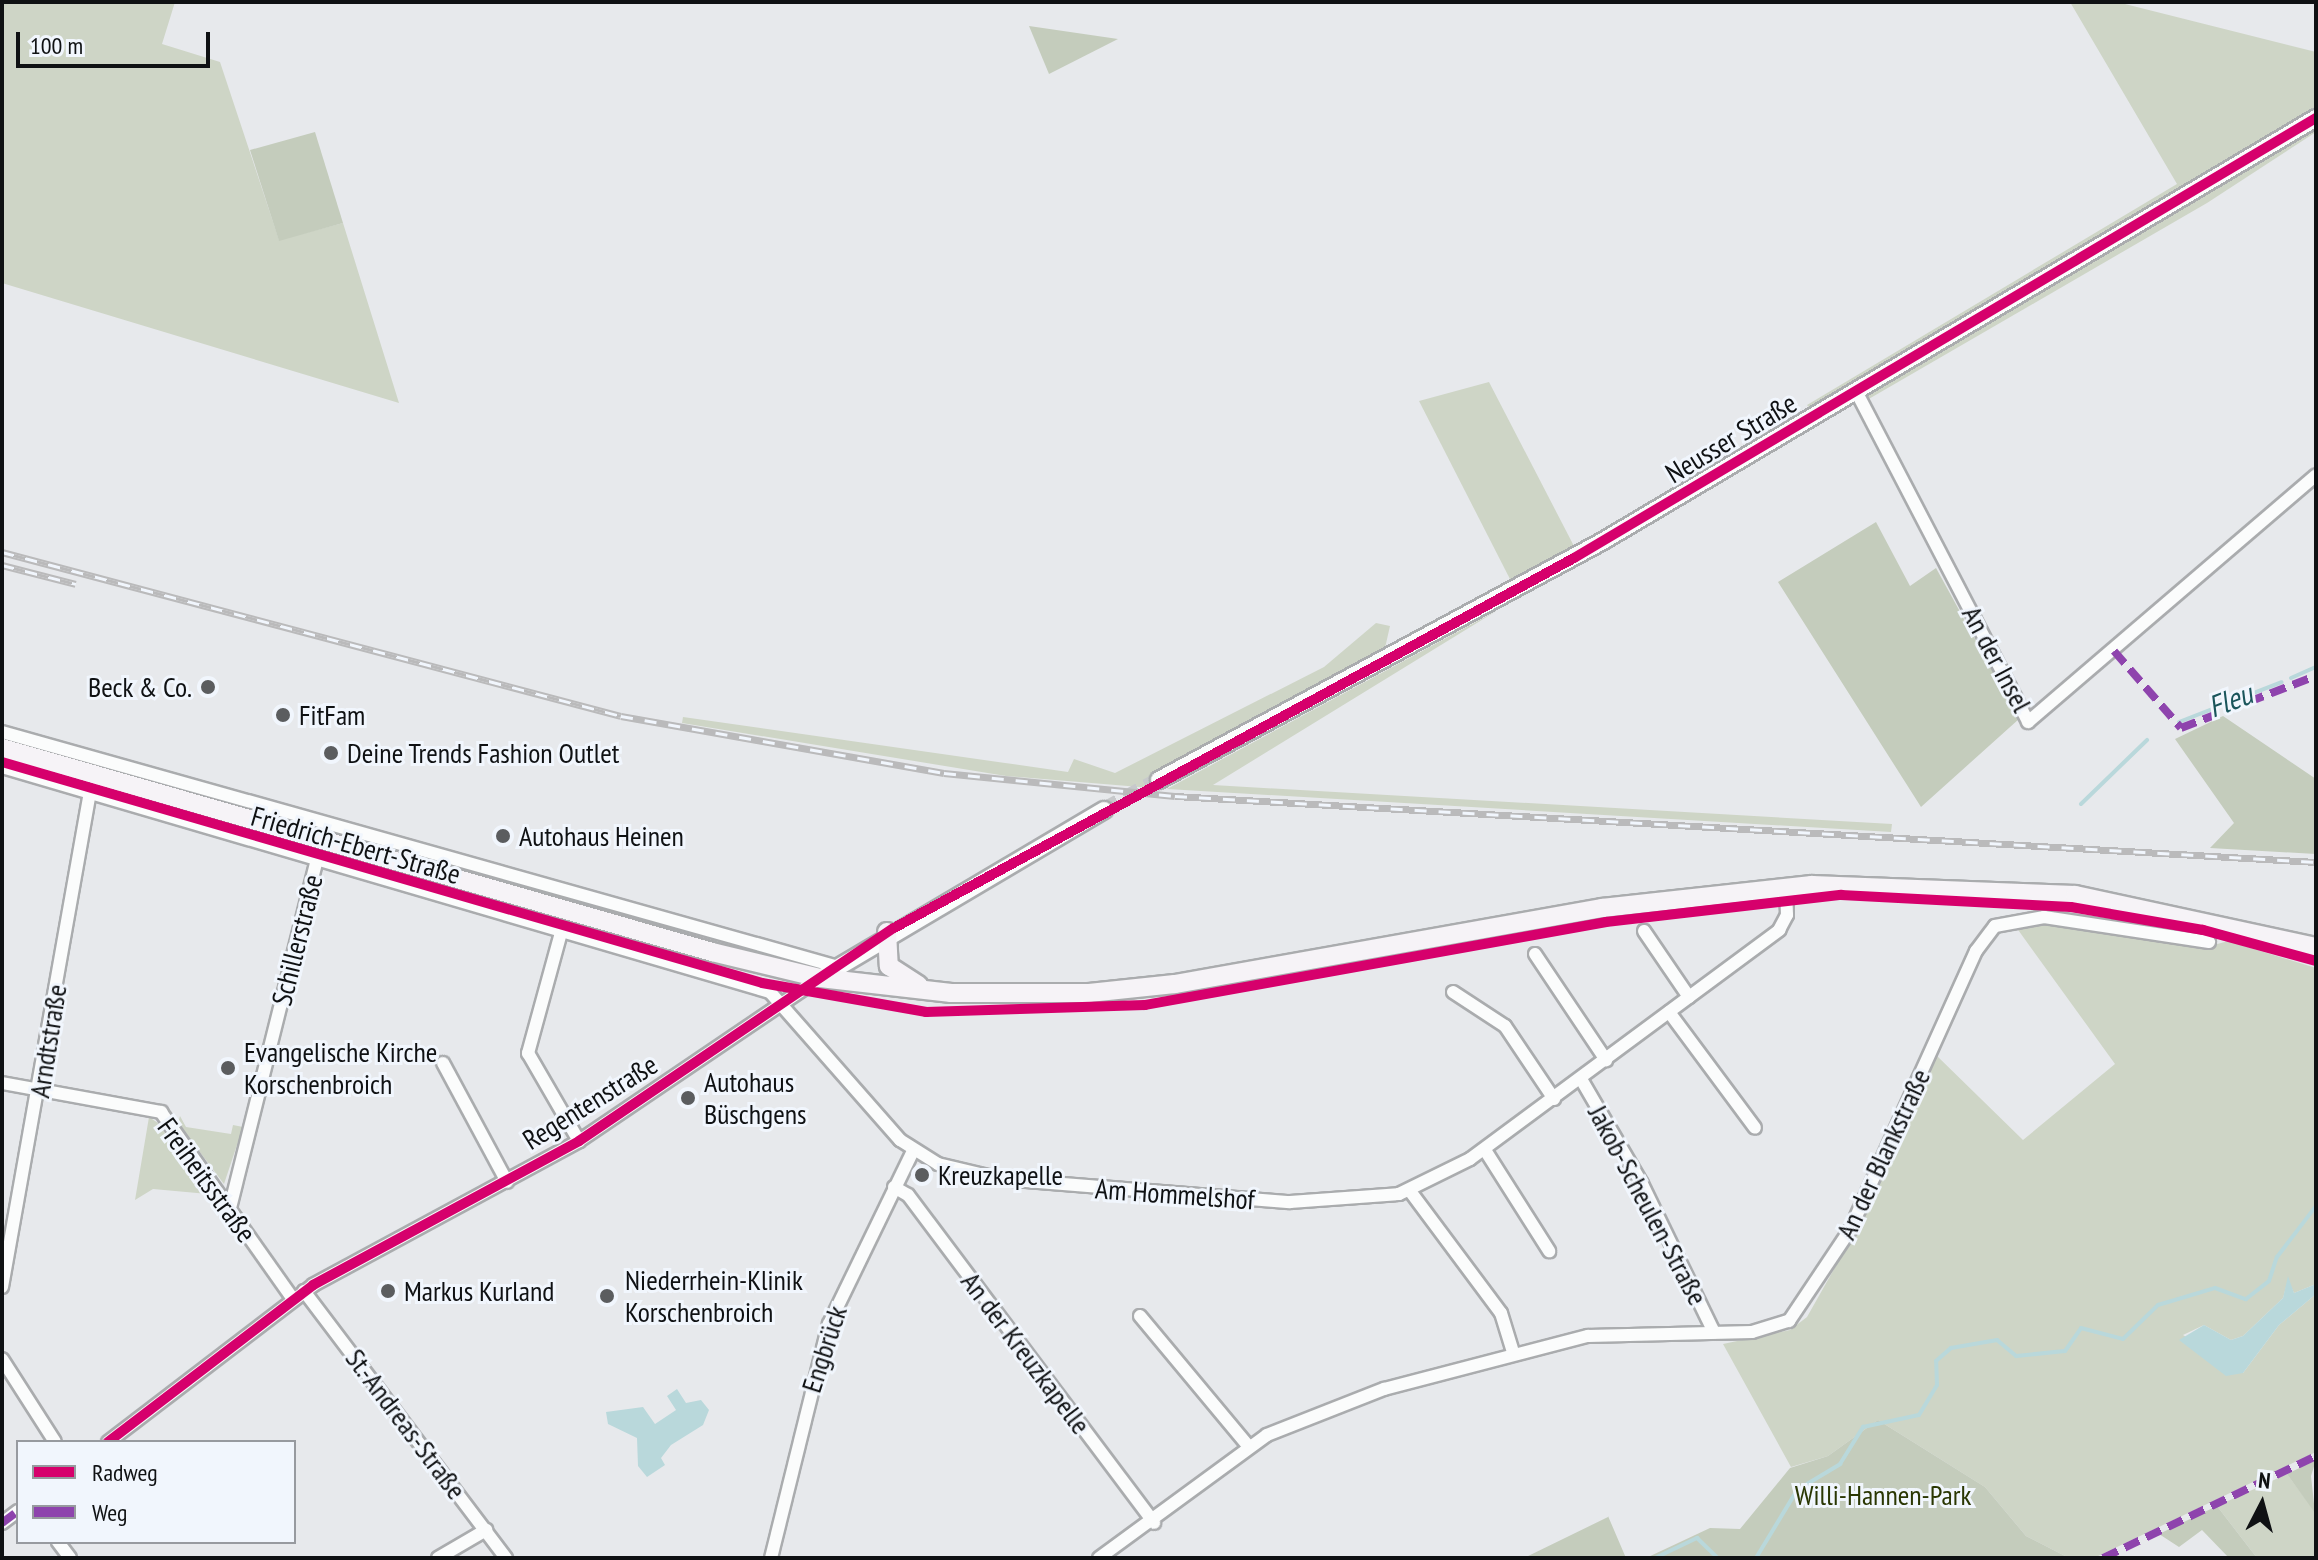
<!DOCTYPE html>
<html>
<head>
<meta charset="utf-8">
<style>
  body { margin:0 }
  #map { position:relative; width:2318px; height:1560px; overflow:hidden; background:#e7e9ec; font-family:"PT Sans Narrow",sans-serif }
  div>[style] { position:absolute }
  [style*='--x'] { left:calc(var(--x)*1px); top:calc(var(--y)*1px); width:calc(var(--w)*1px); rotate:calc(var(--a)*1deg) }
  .green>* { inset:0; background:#ced5c6 }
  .forest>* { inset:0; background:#c4ccbc }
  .water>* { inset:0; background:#b9d8db }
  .stream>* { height:4px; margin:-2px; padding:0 2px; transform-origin:2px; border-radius:2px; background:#b9d8db }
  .secondary-tunnel>* { height:16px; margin-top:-8px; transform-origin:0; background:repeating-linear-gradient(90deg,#c7c9cb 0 16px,transparent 0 24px) }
  .roads { filter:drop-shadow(2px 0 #aaacae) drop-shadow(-2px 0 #aaacae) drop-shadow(0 2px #aaacae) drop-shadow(0 -2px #aaacae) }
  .street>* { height:12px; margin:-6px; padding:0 6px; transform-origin:6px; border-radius:6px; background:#fbfcfc }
  .secondary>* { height:16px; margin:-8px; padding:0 8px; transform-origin:8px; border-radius:8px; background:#fbfcfc }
  .primary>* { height:18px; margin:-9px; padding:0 9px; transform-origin:9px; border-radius:9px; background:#f6f3f7 }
  .rail>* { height:7px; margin-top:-3.5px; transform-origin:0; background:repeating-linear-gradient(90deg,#f1f6fd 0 12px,#bababb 0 24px); box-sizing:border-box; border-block:2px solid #bababb }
  .quiet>* { height:8px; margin-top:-4px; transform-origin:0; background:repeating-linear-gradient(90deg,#8e44ad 0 16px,transparent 0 24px) }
  .cycleway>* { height:10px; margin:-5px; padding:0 5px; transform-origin:5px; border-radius:5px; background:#d6006c }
  .dots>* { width:22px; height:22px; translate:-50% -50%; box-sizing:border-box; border:4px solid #f1f6fd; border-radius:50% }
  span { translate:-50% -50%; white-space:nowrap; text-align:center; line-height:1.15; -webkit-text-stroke:6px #f1f6fd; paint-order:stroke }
  .street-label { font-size:28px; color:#0f1113 }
  .poi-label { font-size:28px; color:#0f1113 }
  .right { translate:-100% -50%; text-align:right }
  .left { translate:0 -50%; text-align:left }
  .park-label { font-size:28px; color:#2a3703 }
  .water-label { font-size:30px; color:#1a555b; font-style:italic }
  .frame { position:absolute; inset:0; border:4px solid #0f1113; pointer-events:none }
  .legend { position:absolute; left:16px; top:1440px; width:280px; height:104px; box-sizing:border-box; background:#f1f6fd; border:2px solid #979a9f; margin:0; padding:10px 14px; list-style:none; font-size:24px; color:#0f1113 }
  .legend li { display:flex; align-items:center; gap:16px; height:40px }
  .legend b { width:40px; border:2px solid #979a9f }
  .north { position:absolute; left:2222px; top:1464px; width:80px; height:80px; -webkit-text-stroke:6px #f1f6fd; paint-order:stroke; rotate:6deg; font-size:22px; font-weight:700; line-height:32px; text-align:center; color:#0f1113 }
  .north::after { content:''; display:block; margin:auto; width:28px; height:36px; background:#0f1113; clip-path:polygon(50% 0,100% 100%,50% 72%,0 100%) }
  .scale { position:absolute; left:16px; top:32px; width:194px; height:36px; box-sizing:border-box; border:4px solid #0f1113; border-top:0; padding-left:10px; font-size:24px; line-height:28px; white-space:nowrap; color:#0f1113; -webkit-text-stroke:6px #f1f6fd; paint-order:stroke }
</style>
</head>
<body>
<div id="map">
  <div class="green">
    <i style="clip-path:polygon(2px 2px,175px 2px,162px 44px,220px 62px,279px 240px,343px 223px,399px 403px,2px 283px)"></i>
    <i style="clip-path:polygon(2070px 2px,2117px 2px,2316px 52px,2316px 109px,1811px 410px,1807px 405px,2177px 184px)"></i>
    <i style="clip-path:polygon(2316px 124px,2316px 132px,2207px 203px,1867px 400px,1868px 392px)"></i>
    <i style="clip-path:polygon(1489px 382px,1576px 550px,1512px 583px,1419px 401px)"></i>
    <i style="clip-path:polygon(1498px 610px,1213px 785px,1892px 824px,1891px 832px,1167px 789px)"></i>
    <i style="clip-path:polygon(1376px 623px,1390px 626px,1385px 648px,1149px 780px,1164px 789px,1006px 776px,682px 723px,683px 717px,1068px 772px,1074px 759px,1115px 773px,1324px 667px)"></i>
    <i style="clip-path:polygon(2030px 920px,2207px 947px,2228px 941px,2316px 968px,2316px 1284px,2294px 1293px,2288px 1280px,2283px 1298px,2243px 1336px,2231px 1340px,2204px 1325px,2183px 1335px,2243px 1373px,2279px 1325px,2316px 1294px,2316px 1452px,2094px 1558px,2069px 1558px,2026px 1536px,1985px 1487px,1878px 1420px,1828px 1456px,1791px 1467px,1723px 1344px,1790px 1330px,1807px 1317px,1855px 1232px,1935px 1054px,2023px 1140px,2115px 1064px,2016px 927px)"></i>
    <i style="clip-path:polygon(180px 1116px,186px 1127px,231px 1134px,233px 1125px,243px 1127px,224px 1184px,178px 1123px)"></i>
    <i style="clip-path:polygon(149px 1117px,158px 1123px,208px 1194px,153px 1189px,135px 1200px)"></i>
    <i style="clip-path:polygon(2287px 1474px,2316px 1513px,2316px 1558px,2257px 1558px,2217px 1506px)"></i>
  </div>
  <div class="forest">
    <i style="clip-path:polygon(1029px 26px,1118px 39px,1049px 74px)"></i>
    <i style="clip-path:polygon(315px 132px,343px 223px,279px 241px,250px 150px)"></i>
    <i style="clip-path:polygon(1876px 522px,1910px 586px,1936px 568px,2019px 719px,1921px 807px,1778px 582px)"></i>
    <i style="clip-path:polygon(2223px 716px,2316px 779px,2316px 854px,2210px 848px,2234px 823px,2175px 739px)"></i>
    <i style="clip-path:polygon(1878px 1420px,1985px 1487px,2026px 1536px,2069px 1558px,1646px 1558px,1710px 1528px,1740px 1529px,1790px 1468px,1828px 1456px)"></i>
    <i style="clip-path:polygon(2316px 1460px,2311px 1476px,2315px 1513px,2287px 1474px)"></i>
    <i style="clip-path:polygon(2217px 1506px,2257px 1558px,2229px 1558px,2202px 1530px,2179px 1547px,2159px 1534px)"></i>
    <i style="clip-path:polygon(1608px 1516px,1626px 1558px,1524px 1558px,1608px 1517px)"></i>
  </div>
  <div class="water">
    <i style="clip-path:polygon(2288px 1276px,2294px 1293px,2316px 1284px,2316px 1294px,2279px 1325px,2243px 1373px,2226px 1376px,2179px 1340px,2204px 1325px,2231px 1340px,2243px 1336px,2283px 1298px)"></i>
    <i style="clip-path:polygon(677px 1389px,686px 1403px,701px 1400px,709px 1410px,703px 1425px,671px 1445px,661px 1458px,665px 1465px,647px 1477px,638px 1466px,637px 1438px,608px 1424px,606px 1412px,643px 1407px,655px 1424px,676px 1410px,667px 1396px)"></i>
  </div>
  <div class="stream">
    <i style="--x:2291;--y:678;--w:27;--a:-24"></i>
    <i style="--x:2179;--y:722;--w:110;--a:-21.2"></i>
    <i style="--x:2081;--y:804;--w:92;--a:-44.1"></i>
    <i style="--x:1807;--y:1484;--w:39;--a:-31"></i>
    <i style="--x:1840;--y:1464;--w:44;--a:-58.1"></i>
    <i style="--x:1863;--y:1427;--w:57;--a:-12.1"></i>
    <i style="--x:1919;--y:1415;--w:35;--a:-59"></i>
    <i style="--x:1937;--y:1385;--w:24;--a:-92"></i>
    <i style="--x:1936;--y:1361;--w:20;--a:-41"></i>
    <i style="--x:1951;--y:1348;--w:47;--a:-9.9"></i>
    <i style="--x:1997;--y:1340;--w:25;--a:40"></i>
    <i style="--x:2016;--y:1356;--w:49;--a:-5.8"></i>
    <i style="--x:2065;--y:1351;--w:28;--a:-55"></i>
    <i style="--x:2081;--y:1328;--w:43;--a:14.7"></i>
    <i style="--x:2123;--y:1339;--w:49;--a:-44.2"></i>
    <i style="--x:2158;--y:1305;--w:59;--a:-16.6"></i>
    <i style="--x:2215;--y:1288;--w:33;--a:20"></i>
    <i style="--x:2246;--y:1299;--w:29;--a:-38"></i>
    <i style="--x:2269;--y:1281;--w:25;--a:-72"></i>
    <i style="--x:2277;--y:1257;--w:64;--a:-52.6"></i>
    <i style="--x:1655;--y:1558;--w:47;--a:-25.5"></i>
    <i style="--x:1697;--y:1538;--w:29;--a:44"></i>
    <i style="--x:1756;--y:1558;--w:77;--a:-58.8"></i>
  </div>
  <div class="secondary-tunnel">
    <i style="--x:1104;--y:810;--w:63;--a:-28.6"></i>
  </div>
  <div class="roads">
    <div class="street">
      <i style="--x:1856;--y:391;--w:373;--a:62.5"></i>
      <i style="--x:2028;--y:722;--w:379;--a:-40.6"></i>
      <i style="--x:2;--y:732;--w:865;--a:15.69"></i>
      <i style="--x:2;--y:767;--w:800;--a:16.33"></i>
      <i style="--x:770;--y:992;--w:197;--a:48.7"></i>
      <i style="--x:900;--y:1140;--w:45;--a:32.3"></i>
      <i style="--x:938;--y:1164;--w:65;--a:13.4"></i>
      <i style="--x:1001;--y:1179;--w:290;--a:4.6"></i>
      <i style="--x:1290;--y:1202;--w:109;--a:-4.2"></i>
      <i style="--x:1399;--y:1194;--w:79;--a:-26.2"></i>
      <i style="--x:1470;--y:1159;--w:385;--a:-36.5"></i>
      <i style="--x:1779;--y:930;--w:17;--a:-62"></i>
      <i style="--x:1787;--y:915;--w:28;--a:-92"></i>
      <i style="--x:562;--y:929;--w:129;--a:105.3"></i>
      <i style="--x:528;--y:1053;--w:102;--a:59.9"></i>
      <i style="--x:1644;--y:931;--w:80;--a:55.7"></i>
      <i style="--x:1535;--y:954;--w:128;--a:56.2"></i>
      <i style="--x:1453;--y:992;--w:62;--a:33.2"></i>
      <i style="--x:1505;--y:1026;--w:88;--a:56.1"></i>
      <i style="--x:1669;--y:1012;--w:144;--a:53.4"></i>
      <i style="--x:443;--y:1063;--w:135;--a:61.7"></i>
      <i style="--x:1581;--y:1079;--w:121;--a:59.8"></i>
      <i style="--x:1642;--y:1184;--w:165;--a:64.1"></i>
      <i style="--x:2;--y:1083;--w:162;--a:10.3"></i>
      <i style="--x:161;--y:1112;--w:229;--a:54.8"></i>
      <i style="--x:1485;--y:1150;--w:120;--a:57.6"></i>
      <i style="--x:894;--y:1187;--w:16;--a:30"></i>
      <i style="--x:908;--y:1195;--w:410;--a:53.1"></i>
      <i style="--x:1410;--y:1191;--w:152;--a:53.3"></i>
      <i style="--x:1501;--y:1313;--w:41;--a:72.9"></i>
      <i style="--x:230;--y:1208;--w:360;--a:-76"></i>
      <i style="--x:2;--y:1287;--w:503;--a:-79.92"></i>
      <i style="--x:304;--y:1291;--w:335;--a:52.9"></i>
      <i style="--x:1140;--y:1316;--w:170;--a:50.2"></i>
      <i style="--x:2;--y:1359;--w:98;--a:57.4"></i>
      <i style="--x:108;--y:1442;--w:258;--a:-37.4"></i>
      <i style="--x:313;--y:1285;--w:302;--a:-28.4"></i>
      <i style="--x:579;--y:1141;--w:291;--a:-34.1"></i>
      <i style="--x:2;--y:1523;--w:20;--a:-37"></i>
      <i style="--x:58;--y:1542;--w:20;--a:53"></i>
      <i style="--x:438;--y:1558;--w:56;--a:-30.3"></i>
      <i style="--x:771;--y:1558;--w:241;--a:-76.1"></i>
      <i style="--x:829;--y:1324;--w:190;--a:-64.1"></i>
      <i style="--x:1099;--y:1558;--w:208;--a:-36.2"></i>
      <i style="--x:1267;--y:1435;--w:126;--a:-21.5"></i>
      <i style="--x:1384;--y:1389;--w:211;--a:-14.6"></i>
      <i style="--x:1588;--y:1336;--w:164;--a:-1.4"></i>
      <i style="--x:1752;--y:1332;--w:39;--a:-17"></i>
      <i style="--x:1789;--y:1321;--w:110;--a:-56.2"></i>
      <i style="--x:1850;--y:1230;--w:306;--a:-65.7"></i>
      <i style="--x:1976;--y:951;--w:31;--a:-53"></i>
      <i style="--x:1995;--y:926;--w:50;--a:-10.4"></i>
      <i style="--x:2044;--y:917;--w:167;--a:8.6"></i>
    </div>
    <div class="secondary">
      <i style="--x:1159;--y:780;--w:504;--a:-28.29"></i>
      <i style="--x:1603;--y:541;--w:829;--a:-30.68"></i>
      <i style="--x:820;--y:978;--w:330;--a:-30.6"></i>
    </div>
    <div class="primary">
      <i style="--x:2;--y:748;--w:739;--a:16.03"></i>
      <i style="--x:712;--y:952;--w:111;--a:13.5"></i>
      <i style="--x:820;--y:978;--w:132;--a:6.5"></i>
      <i style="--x:951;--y:993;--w:138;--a:0"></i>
      <i style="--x:1089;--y:993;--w:86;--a:-6"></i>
      <i style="--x:1175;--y:984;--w:434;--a:-10.1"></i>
      <i style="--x:1602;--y:908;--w:211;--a:-6.3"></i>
      <i style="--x:1812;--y:885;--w:263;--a:2.2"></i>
      <i style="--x:2075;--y:895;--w:247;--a:12.2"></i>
      <i style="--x:887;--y:932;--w:34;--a:87"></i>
      <i style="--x:889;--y:966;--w:35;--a:33"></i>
    </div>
  </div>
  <div class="rail">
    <i style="--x:2;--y:552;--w:640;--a:14.84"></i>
    <i style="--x:621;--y:716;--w:328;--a:10"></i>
    <i style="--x:944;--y:773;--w:232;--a:5.7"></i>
    <i style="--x:1175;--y:796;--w:1143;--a:3.31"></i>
    <i style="--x:2;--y:565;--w:76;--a:14.4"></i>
  </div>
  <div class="quiet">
    <i style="--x:2114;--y:651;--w:102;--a:49"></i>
    <i style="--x:2181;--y:728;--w:145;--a:-21.1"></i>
    <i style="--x:2;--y:1523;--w:20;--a:-37"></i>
    <i style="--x:2103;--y:1558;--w:236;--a:-25.6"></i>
  </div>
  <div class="cycleway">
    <i style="--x:2;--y:762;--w:791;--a:16.21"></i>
    <i style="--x:762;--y:983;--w:167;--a:10"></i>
    <i style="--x:926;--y:1012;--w:219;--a:-1.8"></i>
    <i style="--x:1145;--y:1005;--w:468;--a:-10.2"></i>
    <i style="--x:1606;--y:922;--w:237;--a:-6.6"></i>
    <i style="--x:1841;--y:895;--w:230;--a:3"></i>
    <i style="--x:2071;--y:907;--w:134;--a:9.9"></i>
    <i style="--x:2203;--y:930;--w:117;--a:15.3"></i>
    <i style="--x:108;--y:1442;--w:258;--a:-37.4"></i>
    <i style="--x:313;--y:1285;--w:302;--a:-28.4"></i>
    <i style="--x:579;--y:1141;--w:380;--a:-34.1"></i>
    <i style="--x:894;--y:928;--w:774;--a:-28.55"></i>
    <i style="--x:1574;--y:558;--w:863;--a:-30.67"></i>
  </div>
  <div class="dots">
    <i style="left:208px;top:687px;background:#5b5d5f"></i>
    <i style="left:283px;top:715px;background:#5b5d5f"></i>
    <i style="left:331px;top:753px;background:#5b5d5f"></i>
    <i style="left:503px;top:836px;background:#5b5d5f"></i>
    <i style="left:228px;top:1068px;background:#5b5d5f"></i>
    <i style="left:688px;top:1098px;background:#5b5d5f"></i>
    <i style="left:922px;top:1175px;background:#5b5d5f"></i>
    <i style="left:388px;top:1291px;background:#5b5d5f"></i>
    <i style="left:607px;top:1296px;background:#5b5d5f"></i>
  </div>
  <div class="street-label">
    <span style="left:1731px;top:438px;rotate:-31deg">Neusser Straße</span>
    <span style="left:1997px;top:659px;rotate:62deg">An der Insel</span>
    <span style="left:356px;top:845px;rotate:16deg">Friedrich-Ebert-Straße</span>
    <span style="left:297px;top:940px;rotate:-76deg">Schillerstraße</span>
    <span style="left:48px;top:1041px;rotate:-81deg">Arndtstraße</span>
    <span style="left:590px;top:1102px;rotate:-32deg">Regentenstraße</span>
    <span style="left:1883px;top:1154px;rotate:-65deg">An der Blankstraße</span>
    <span style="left:207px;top:1180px;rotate:54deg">Freiheitsstraße</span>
    <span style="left:1175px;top:1194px;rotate:4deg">Am Hommelshof</span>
    <span style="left:1648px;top:1205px;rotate:62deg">Jakob-Scheulen-Straße</span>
    <span style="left:824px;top:1349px;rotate:-72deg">Engbrück</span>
    <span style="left:1026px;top:1353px;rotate:53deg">An der Kreuzkapelle</span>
    <span style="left:406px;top:1424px;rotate:53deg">St.-Andreas-Straße</span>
  </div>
  <div class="poi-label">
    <span class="right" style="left:192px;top:687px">Beck &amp; Co.</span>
    <span class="left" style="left:299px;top:715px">FitFam</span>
    <span class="left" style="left:347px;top:753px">Deine Trends Fashion Outlet</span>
    <span class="left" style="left:519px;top:836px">Autohaus Heinen</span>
    <span class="left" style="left:244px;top:1068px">Evangelische Kirche<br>Korschenbroich</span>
    <span class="left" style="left:704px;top:1098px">Autohaus<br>Büschgens</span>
    <span class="left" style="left:938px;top:1175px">Kreuzkapelle</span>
    <span class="left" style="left:625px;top:1296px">Niederrhein-Klinik<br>Korschenbroich</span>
    <span class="left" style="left:404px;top:1291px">Markus Kurland</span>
  </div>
  <div class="park-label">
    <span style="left:1883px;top:1495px">Willi-Hannen-Park</span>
  </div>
  <div class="water-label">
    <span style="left:2230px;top:700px;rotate:-21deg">Fleu</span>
  </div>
  <div class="frame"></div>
  <ul class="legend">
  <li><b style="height:10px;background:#d6006c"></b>Radweg</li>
  <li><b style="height:10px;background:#8e44ad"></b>Weg</li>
  </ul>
  <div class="north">N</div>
  <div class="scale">100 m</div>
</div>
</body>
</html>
